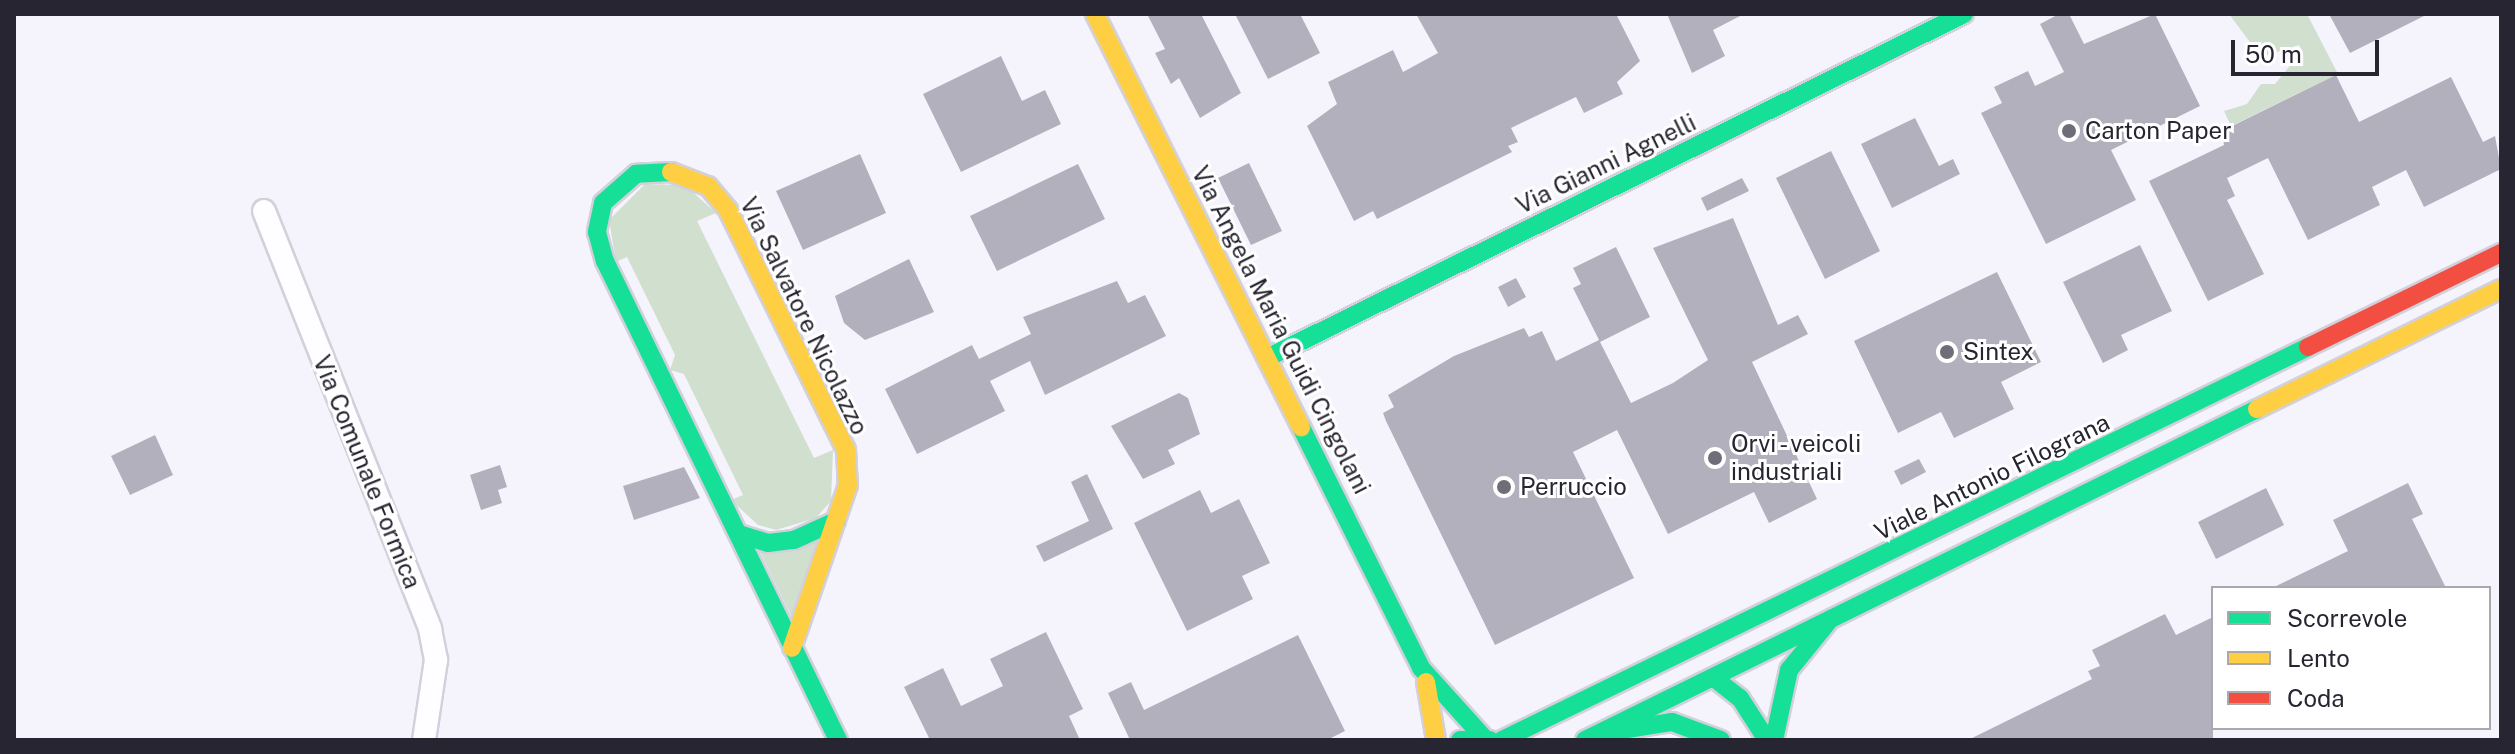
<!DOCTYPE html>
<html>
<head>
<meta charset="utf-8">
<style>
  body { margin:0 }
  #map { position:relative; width:2515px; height:754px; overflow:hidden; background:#f5f4fc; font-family:"Public Sans",sans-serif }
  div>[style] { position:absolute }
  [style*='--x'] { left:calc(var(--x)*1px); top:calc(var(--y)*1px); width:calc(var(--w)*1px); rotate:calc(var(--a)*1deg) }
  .green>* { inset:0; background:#d0dfce }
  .building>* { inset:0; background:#b3b0bd }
  .roads { filter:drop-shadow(2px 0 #d2d0db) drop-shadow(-2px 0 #d2d0db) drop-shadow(0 2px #d2d0db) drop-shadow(0 -2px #d2d0db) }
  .street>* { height:22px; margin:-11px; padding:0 11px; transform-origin:11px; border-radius:11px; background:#fefdff }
  .fast>* { height:18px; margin:-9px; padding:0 9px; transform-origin:9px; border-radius:9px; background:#16e098 }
  .slow>* { height:18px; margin:-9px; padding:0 9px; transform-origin:9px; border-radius:9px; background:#ffcf43 }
  .jam>* { height:18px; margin:-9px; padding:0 9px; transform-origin:9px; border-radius:9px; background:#f24e42 }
  .dots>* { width:22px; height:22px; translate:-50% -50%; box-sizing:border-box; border:4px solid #fff; border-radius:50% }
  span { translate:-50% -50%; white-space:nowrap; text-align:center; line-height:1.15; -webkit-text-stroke:6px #fff; paint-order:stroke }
  .poi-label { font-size:24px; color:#272531 }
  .left { translate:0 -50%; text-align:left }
  .street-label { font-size:24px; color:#272531 }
  .frame { position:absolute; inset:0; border:16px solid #272531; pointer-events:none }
  .legend { position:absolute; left:2211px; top:586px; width:280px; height:144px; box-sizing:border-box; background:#fff; border:2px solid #a9a8ad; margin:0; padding:10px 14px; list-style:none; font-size:24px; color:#272531 }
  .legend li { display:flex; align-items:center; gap:16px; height:40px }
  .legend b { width:40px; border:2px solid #a9a8ad }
  .scale { position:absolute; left:2231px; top:40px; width:148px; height:36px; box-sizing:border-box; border:4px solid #272531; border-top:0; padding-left:10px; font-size:24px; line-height:28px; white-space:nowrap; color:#272531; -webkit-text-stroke:6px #fff; paint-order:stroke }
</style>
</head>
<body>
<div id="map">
  <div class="green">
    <i style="clip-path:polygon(2229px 14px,2307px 14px,2338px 74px,2231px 126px,2224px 111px,2247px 104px,2261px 84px,2275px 84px,2302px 51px,2299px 45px,2261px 57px)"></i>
    <i style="clip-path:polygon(645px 184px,685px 185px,716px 213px,697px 221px,814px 458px,833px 450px,831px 501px,816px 518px,776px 530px,758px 525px,731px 500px,743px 495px,684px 374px,670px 370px,675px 355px,627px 257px,616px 262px,609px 220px)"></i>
    <i style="clip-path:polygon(818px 542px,792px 618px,759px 550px)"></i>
  </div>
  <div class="building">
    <i style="clip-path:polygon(1147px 14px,1201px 14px,1241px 93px,1200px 118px,1179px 78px,1171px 84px,1155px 53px,1165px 49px)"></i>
    <i style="clip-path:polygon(1235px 14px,1300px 14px,1320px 53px,1268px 79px)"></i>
    <i style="clip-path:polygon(1416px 14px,1616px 14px,1640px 61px,1617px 82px,1623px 94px,1584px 113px,1576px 97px,1511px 128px,1518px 142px,1508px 146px,1512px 152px,1377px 219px,1373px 211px,1354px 221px,1307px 126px,1337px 104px,1328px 82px,1393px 50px,1403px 72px,1438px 53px)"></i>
    <i style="clip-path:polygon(1667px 14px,1744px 14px,1713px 30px,1725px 56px,1692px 73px)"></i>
    <i style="clip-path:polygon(2059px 14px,2069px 14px,2084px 44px,2155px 14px,2200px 106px,2111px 150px,2136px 200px,2046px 244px,1981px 113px,2002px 103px,1994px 87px,2028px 71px,2035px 86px,2064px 72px,2040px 24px)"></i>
    <i style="clip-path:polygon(2329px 14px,2428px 14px,2350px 53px)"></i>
    <i style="clip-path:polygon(1001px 56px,1022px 101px,1045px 90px,1061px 124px,961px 172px,923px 94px)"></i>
    <i style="clip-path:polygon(2336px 75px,2359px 122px,2451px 77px,2483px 142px,2495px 136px,2501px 169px,2424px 207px,2406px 170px,2372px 187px,2380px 205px,2308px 240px,2268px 158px,2227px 178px,2235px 196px,2227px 200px,2264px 274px,2208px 301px,2149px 181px,2224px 145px,2222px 131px)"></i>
    <i style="clip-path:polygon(1915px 118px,1939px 166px,1953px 159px,1960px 174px,1892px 208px,1861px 144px)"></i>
    <i style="clip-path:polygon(1831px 151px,1880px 251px,1825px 279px,1776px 178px)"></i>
    <i style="clip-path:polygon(860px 154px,886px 213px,803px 250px,776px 191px)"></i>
    <i style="clip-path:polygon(1249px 163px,1282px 231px,1251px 245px,1218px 178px)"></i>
    <i style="clip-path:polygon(1078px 164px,1105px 219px,997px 271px,970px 216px)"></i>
    <i style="clip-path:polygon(1742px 178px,1749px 191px,1707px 211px,1701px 198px)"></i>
    <i style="clip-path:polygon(1733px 218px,1778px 325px,1798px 315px,1808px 334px,1752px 362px,1817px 499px,1769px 523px,1754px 492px,1668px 534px,1617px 430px,1573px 452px,1634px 578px,1495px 645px,1386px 421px,1383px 413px,1394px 407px,1388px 395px,1454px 356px,1524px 328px,1529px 337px,1542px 331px,1556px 361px,1599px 340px,1573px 288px,1581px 284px,1573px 268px,1616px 247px,1650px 317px,1600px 342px,1631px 403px,1673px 383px,1708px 360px,1653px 248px)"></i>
    <i style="clip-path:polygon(2140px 245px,2172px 311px,2121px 335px,2128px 350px,2103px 363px,2063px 282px)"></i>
    <i style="clip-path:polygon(909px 259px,934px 312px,865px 340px,844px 323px,835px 296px)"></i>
    <i style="clip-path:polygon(1997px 272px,2041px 362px,2001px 382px,2014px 409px,1954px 438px,1941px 412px,1898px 433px,1854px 341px)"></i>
    <i style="clip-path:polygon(1516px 278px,1526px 297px,1508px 307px,1498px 287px)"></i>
    <i style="clip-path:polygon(1117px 281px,1128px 303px,1145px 295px,1166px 336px,1045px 395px,1030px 361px,990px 381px,1005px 411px,917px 454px,885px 389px,972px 345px,979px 359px,1031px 334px,1023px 317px)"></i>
    <i style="clip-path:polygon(1179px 393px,1188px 398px,1200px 434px,1168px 450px,1175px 464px,1143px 479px,1111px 426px)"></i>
    <i style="clip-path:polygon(155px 435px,173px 475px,130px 495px,111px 456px)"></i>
    <i style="clip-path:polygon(1919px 459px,1926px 472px,1901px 485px,1894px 471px)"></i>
    <i style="clip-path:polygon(500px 465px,507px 487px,498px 490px,502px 503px,481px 510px,470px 475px)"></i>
    <i style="clip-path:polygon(684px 467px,700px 498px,634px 520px,623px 486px)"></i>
    <i style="clip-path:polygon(1087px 474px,1113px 529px,1044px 562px,1036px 546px,1089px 521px,1071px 482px)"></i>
    <i style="clip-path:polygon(2408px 483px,2423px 514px,2412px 519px,2446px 588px,2272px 588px,2348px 551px,2333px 520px)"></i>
    <i style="clip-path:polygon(2266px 488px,2284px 525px,2216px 559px,2198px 522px)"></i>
    <i style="clip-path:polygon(1200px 490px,1211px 513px,1239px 499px,1270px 563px,1242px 576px,1253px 599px,1187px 631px,1134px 523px)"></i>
    <i style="clip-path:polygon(2165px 614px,2176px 635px,2213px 617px,2213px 740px,1968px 740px,2092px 679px,2088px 671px,2100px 666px,2092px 650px)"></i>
    <i style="clip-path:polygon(1046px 632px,1083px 709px,1069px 716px,1080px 740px,930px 740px,904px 687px,943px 668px,961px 706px,1003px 686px,990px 659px)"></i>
    <i style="clip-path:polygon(1298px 635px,1345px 731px,1327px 740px,1130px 740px,1108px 693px,1131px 682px,1144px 710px)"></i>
  </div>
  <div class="roads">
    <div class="street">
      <i style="--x:264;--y:211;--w:450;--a:68.3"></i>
      <i style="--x:430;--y:629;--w:32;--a:79"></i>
      <i style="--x:436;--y:660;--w:81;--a:98.5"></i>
    </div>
    <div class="fast">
      <i style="--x:671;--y:172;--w:35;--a:177"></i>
      <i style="--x:636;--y:174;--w:44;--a:138.7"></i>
      <i style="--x:603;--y:203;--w:30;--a:102"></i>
      <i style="--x:597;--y:232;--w:30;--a:75"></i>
      <i style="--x:605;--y:261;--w:533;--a:64.06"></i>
      <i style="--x:1269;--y:357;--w:775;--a:-26.27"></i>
      <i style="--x:1301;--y:427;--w:269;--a:63.5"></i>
      <i style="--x:1421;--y:668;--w:94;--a:48"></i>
      <i style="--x:739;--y:534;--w:30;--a:17"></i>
      <i style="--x:768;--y:543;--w:26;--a:-7"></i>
      <i style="--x:794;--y:540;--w:46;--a:-24.3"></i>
      <i style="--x:1714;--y:678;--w:33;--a:38"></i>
      <i style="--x:1740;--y:698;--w:50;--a:57.3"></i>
      <i style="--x:1615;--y:731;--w:58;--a:-9"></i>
      <i style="--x:1672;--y:722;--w:52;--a:20.2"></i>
      <i style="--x:1460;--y:740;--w:30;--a:0"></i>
      <i style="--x:1502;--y:740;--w:897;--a:-25.99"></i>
      <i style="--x:1585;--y:740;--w:749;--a:-26.22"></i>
      <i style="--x:1774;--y:740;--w:72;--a:-77.9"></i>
      <i style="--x:1789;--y:670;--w:62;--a:-50.9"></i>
    </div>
    <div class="slow">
      <i style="--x:1095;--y:14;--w:462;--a:63.5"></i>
      <i style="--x:671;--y:172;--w:40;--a:21"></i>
      <i style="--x:708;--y:186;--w:31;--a:50"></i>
      <i style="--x:728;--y:210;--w:267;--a:63.8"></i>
      <i style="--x:846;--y:450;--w:35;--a:87"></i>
      <i style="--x:848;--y:485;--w:172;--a:109"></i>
      <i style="--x:2257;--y:409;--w:272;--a:-26.2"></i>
      <i style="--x:1426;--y:682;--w:59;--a:80.2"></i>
    </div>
    <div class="jam">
      <i style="--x:2308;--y:347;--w:215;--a:-26"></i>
    </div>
  </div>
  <div class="dots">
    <i style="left:2069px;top:131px;background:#6f6d78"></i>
    <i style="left:1947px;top:352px;background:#6f6d78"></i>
    <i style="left:1715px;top:458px;background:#6f6d78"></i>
    <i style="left:1504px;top:487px;background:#6f6d78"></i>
  </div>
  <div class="poi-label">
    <span class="left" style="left:2085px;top:131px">Carton Paper</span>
    <span class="left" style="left:1963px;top:352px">Sintex</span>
    <span class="left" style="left:1731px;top:458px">Orvi - veicoli<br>industriali</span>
    <span class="left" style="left:1520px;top:487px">Perruccio</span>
  </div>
  <div class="street-label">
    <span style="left:1606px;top:164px;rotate:-26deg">Via Gianni Agnelli</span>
    <span style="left:804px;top:316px;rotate:64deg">Via Salvatore Nicolazzo</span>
    <span style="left:1281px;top:330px;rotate:63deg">Via Angela Maria Guidi Cingolani</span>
    <span style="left:367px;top:472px;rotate:68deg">Via Comunale Formica</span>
    <span style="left:1992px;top:477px;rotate:-26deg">Viale Antonio Filograna</span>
  </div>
  <div class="frame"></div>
  <ul class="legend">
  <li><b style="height:10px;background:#16e098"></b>Scorrevole</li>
  <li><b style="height:10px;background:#ffcf43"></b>Lento</li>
  <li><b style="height:10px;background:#f24e42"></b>Coda</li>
  </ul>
  <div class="scale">50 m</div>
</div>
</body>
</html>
